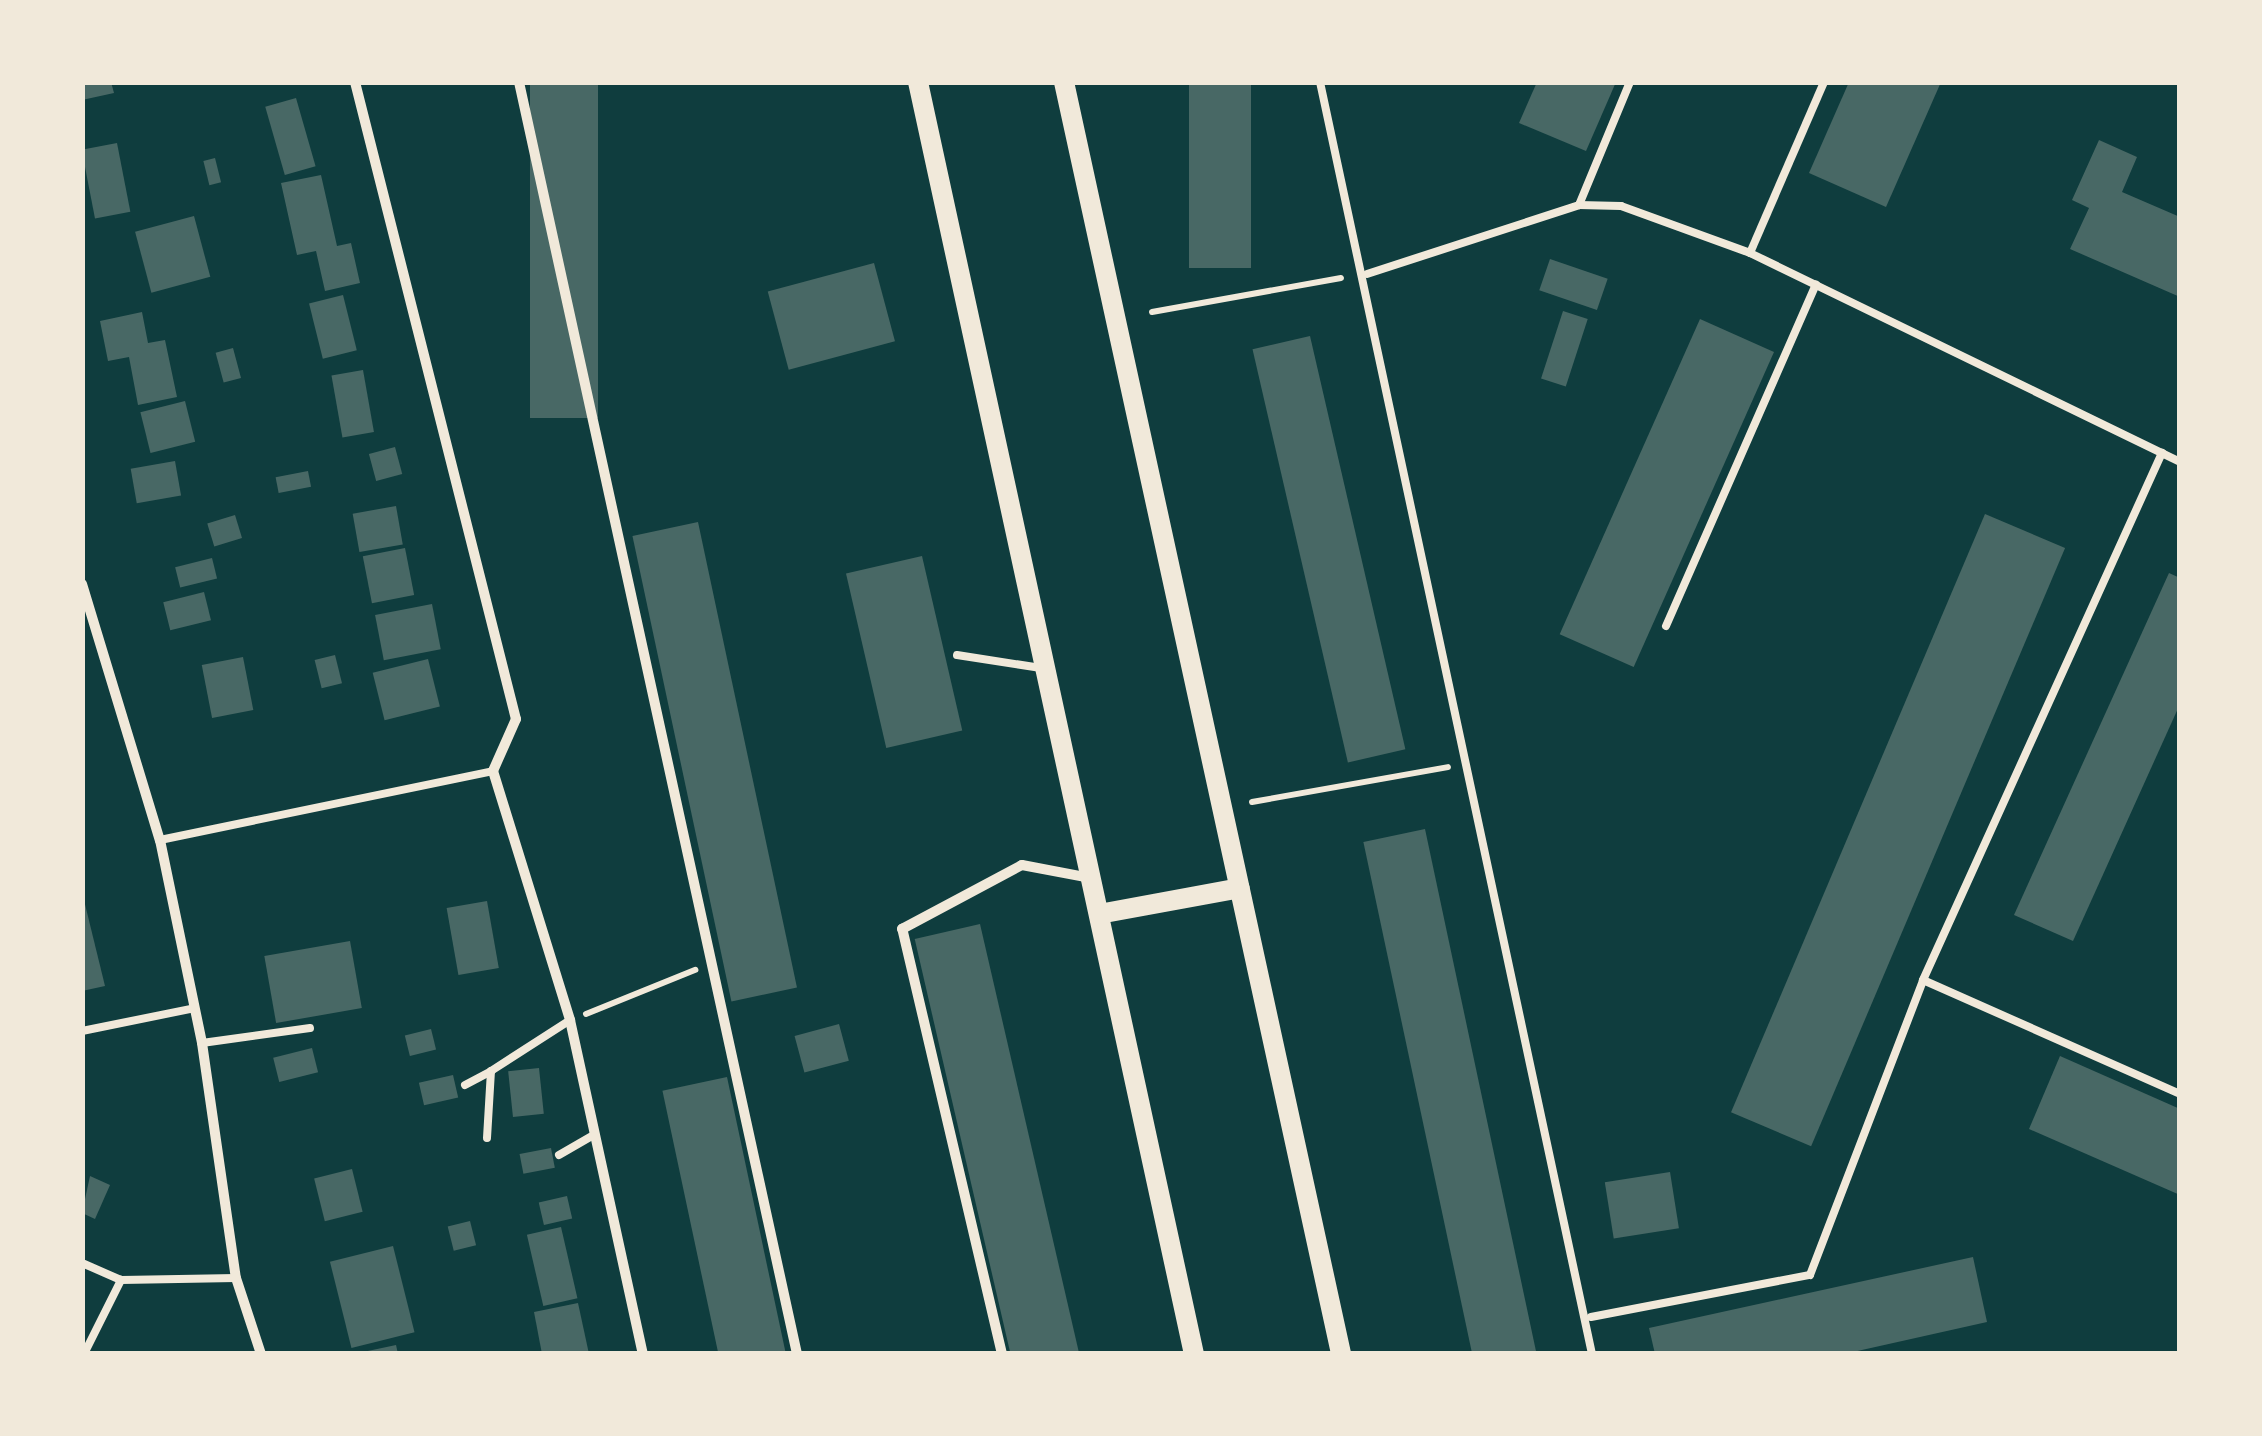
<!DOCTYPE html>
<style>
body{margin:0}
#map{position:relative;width:2262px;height:1436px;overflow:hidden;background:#0f3d3e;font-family:Literata,serif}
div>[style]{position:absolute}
.building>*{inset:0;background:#486865;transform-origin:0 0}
.path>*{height:6px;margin:-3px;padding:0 3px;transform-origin:3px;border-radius:3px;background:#f1e9da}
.service>*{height:8px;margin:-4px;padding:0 4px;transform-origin:4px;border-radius:4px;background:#f1e9da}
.minor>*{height:10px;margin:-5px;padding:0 5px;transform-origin:5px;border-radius:5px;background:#f1e9da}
.secondary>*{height:20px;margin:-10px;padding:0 10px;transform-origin:10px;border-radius:10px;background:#f1e9da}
span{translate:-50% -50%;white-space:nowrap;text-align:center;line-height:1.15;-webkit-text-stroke:10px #f1e9da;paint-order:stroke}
.frame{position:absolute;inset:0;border:85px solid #f1e9da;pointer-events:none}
</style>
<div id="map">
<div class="building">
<i style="clip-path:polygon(82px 82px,111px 82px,114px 93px,82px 100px)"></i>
<i style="left:530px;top:82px;width:68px;height:336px"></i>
<i style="left:1189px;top:82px;width:62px;height:186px"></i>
<i style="clip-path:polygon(1537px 82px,1616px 82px,1586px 151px,1519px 123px)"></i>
<i style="clip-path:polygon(1849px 82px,1941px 82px,1886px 207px,1809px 173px)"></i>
<i style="left:296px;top:98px;width:71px;height:32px;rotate:74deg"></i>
<i style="clip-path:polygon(2099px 140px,2137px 157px,2122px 192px,2180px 217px,2180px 297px,2070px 249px,2089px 208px,2072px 200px)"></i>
<i style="left:117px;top:143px;width:70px;height:36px;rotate:79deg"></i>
<i style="left:215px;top:158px;width:25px;height:12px;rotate:76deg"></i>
<i style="clip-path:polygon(321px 175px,337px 246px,351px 243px,360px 283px,325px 291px,316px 251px,297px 255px,281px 183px)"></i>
<i style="left:194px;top:216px;width:63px;height:61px;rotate:75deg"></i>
<i style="left:1550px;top:259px;width:61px;height:33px;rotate:19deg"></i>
<i style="left:874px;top:263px;width:81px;height:110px;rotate:75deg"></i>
<i style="left:343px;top:295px;width:57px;height:35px;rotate:76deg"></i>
<i style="left:1563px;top:311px;width:26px;height:71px;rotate:18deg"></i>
<i style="clip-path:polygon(142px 312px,148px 343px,165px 340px,177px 397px,138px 405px,129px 357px,108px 361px,100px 321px)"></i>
<i style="left:1700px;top:319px;width:81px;height:345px;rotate:24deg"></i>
<i style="left:1310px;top:336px;width:424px;height:59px;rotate:77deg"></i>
<i style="left:233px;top:348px;width:31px;height:18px;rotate:75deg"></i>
<i style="left:363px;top:370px;width:63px;height:32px;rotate:80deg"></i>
<i style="left:185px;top:401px;width:42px;height:46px;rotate:76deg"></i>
<i style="left:395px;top:447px;width:28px;height:27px;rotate:75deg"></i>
<i style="left:175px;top:461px;width:35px;height:45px;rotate:80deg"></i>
<i style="left:308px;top:471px;width:16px;height:33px;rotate:79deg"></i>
<i style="left:396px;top:506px;width:39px;height:44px;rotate:80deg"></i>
<i style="left:1985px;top:514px;width:87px;height:650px;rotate:23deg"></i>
<i style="left:235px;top:515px;width:24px;height:29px;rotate:73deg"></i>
<i style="left:698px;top:522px;width:476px;height:67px;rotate:78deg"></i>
<i style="left:405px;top:548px;width:48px;height:43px;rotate:79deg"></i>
<i style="left:922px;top:556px;width:179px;height:78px;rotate:77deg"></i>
<i style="left:212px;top:558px;width:21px;height:38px;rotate:76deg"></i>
<i style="clip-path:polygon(2169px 573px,2180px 578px,2180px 704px,2073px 941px,2014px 915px)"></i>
<i style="left:204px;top:592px;width:29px;height:42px;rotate:76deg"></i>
<i style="left:432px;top:604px;width:46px;height:58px;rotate:79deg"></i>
<i style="left:335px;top:655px;width:29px;height:21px;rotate:76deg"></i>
<i style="left:243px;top:657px;width:54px;height:42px;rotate:79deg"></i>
<i style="left:428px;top:659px;width:49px;height:57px;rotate:76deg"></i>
<i style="left:1425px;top:829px;width:537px;height:63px;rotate:78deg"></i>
<i style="clip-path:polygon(82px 892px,105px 986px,82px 991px)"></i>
<i style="left:487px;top:901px;width:68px;height:41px;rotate:80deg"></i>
<i style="left:980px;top:924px;width:442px;height:67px;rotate:77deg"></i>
<i style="left:350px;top:941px;width:68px;height:87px;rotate:80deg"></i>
<i style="left:839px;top:1024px;width:38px;height:46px;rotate:75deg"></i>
<i style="left:431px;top:1029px;width:21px;height:27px;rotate:76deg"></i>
<i style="left:312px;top:1048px;width:25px;height:40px;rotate:76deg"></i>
<i style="clip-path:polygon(2060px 1056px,2180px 1109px,2180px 1195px,2029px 1129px)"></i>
<i style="left:539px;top:1068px;width:46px;height:31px;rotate:84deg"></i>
<i style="left:453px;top:1075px;width:23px;height:35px;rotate:77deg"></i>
<i style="left:727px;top:1077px;width:284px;height:66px;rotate:78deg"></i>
<i style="left:551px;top:1148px;width:20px;height:32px;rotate:79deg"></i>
<i style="left:352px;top:1169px;width:44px;height:39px;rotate:76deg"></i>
<i style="left:1670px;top:1172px;width:57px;height:66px;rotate:81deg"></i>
<i style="clip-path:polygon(90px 1176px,110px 1185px,95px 1219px,82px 1213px)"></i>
<i style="left:567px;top:1196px;width:23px;height:29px;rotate:77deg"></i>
<i style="left:470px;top:1221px;width:25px;height:23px;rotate:76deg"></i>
<i style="left:561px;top:1227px;width:73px;height:35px;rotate:77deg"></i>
<i style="left:393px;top:1246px;width:89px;height:65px;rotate:76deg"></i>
<i style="clip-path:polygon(1973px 1257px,1987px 1322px,1844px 1354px,1655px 1354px,1649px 1328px)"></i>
<i style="clip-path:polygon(578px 1303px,589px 1354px,542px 1354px,534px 1312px)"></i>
<i style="clip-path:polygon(396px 1345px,398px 1354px,363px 1354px,363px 1352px)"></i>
</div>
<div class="path">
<i style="left:1152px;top:312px;width:192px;rotate:-10.2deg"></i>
<i style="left:1252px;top:802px;width:199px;rotate:-10.1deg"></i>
<i style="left:586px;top:1014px;width:118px;rotate:-22deg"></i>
</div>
<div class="service">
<i style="left:1320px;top:82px;width:1301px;rotate:77.93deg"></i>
<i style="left:1579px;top:205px;width:133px;rotate:-67.5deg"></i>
<i style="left:1750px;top:253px;width:186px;rotate:-66.6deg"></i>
<i style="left:1367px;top:274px;width:223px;rotate:-18deg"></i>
<i style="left:1579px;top:205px;width:42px;rotate:1.4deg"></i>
<i style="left:1621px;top:206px;width:137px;rotate:20deg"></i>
<i style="left:1750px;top:253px;width:478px;rotate:25.9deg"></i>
<i style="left:1666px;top:626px;width:373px;rotate:-66.3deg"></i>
<i style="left:957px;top:655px;width:85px;rotate:8.8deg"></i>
<i style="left:160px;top:840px;width:340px;rotate:-11.7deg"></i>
<i style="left:1923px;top:980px;width:281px;rotate:23.9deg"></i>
<i style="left:82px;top:1031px;width:115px;rotate:-11.5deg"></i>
<i style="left:202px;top:1043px;width:109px;rotate:-7.9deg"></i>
<i style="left:465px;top:1085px;width:30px;rotate:-28deg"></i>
<i style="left:487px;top:1138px;width:67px;rotate:-86.6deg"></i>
<i style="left:491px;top:1071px;width:94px;rotate:-32.8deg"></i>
<i style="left:559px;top:1155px;width:38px;rotate:-30deg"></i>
<i style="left:82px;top:1263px;width:43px;rotate:23.6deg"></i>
<i style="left:1591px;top:1317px;width:223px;rotate:-10.9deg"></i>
<i style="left:1810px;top:1275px;width:316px;rotate:-69deg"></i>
<i style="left:1923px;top:980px;width:579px;rotate:-65.61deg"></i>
<i style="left:84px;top:1354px;width:83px;rotate:-63.4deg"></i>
<i style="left:121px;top:1280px;width:115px;rotate:-1deg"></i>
</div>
<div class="minor">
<i style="left:355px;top:82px;width:657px;rotate:75.82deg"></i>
<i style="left:516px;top:719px;width:57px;rotate:113.9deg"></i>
<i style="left:493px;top:771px;width:261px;rotate:72.8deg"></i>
<i style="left:570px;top:1020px;width:342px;rotate:77.7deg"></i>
<i style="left:519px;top:82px;width:1302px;rotate:77.67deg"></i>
<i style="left:82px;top:584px;width:268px;rotate:73.1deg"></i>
<i style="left:160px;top:840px;width:207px;rotate:78.3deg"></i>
<i style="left:202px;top:1043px;width:237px;rotate:81.8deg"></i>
<i style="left:236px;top:1278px;width:80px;rotate:71.8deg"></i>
<i style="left:1002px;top:1354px;width:437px;rotate:-103.2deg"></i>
<i style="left:902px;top:929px;width:136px;rotate:-28.1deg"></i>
<i style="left:1022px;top:865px;width:69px;rotate:10.8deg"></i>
</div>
<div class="secondary">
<i style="left:918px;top:82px;width:1302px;rotate:77.76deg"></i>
<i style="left:1064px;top:82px;width:1302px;rotate:77.71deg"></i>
<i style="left:1099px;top:914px;width:143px;rotate:-10.4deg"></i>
</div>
<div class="frame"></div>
</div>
